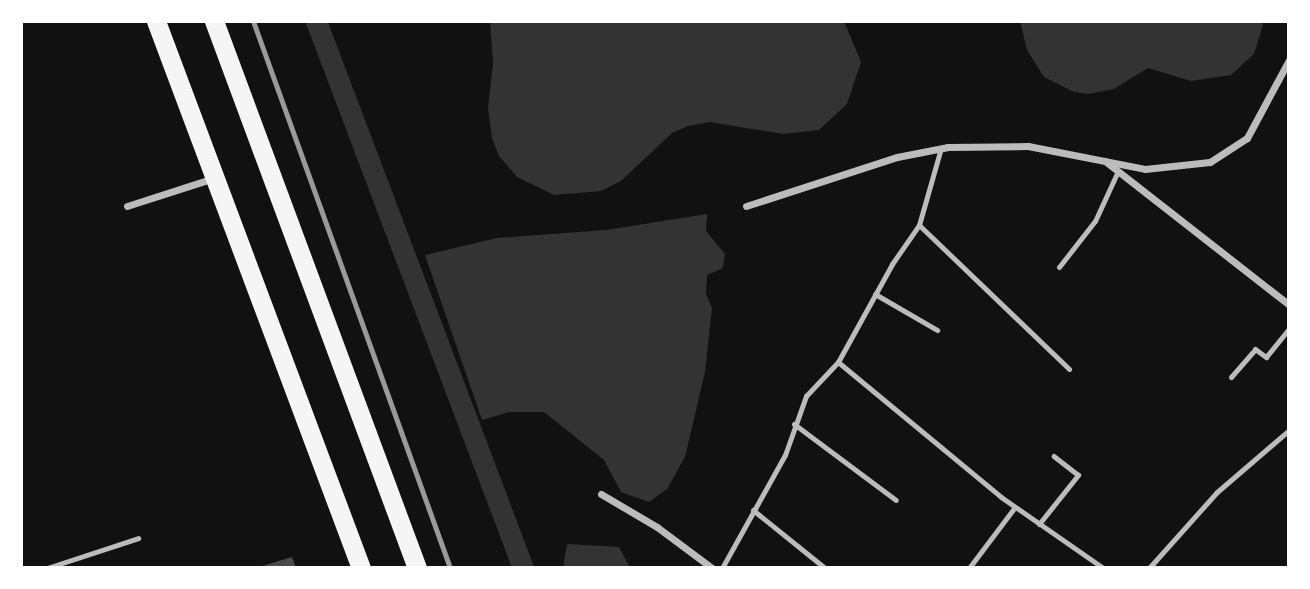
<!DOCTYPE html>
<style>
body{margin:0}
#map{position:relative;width:1310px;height:589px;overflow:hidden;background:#111;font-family:"Fira Sans Condensed",sans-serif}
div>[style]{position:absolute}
.water>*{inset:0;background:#333}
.canal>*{height:21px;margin:-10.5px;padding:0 10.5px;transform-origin:10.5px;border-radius:10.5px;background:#333}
.building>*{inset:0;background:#4a4a4a}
.service>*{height:5px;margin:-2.5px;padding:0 2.5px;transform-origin:2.5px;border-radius:2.5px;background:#bcbcbc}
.minor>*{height:7px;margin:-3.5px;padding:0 3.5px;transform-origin:3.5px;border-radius:3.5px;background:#bcbcbc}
.trunk>*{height:19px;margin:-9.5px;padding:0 9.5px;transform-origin:9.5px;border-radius:9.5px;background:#f5f5f5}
.rail>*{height:5px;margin:-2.5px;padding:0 2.5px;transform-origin:2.5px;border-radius:2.5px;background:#9a9a9a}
span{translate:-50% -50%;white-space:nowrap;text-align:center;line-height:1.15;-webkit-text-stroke:7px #fff;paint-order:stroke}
.frame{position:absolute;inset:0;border:23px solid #fff;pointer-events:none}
</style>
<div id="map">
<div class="water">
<i style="clip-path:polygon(490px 21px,844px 21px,861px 62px,847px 104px,819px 130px,783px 134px,710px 122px,688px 126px,672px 133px,621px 181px,601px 191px,554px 195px,517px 177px,499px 156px,492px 138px,488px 108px,493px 64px)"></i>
<i style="clip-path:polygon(1020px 21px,1262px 21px,1263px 25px,1254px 54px,1231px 75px,1191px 81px,1148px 68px,1114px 89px,1088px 94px,1074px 92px,1044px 77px,1027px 50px)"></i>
<i style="clip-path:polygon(707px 214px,706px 231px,725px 254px,723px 268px,707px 275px,706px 294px,712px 308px,705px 372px,685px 457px,667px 489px,649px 502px,621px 492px,604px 460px,544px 412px,509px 412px,482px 420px,425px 255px,497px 238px,606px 230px)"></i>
<i style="clip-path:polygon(567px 544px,619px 547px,630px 568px,563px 568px)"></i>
</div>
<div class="canal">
<i style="left:316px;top:21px;width:585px;rotate:69.27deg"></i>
</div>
<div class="building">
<i style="clip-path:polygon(292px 557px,296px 568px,259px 568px,259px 567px)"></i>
</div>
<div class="service">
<i style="left:919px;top:225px;width:208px;rotate:43.8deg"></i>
<i style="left:1059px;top:267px;width:58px;rotate:-52deg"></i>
<i style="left:1095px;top:221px;width:55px;rotate:-65.3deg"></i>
<i style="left:875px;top:294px;width:72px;rotate:30.1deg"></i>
<i style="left:838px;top:362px;width:212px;rotate:39.6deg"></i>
<i style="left:1001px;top:497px;width:124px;rotate:34.8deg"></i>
<i style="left:1231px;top:377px;width:37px;rotate:-49deg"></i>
<i style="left:1255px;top:349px;width:14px;rotate:36deg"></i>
<i style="left:1266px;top:357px;width:36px;rotate:-51deg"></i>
<i style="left:794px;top:424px;width:127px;rotate:36.7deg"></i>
<i style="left:753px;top:510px;width:92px;rotate:38.9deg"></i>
<i style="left:1039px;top:524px;width:63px;rotate:-51.5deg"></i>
<i style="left:1078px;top:475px;width:31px;rotate:-142deg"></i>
<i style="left:47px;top:568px;width:96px;rotate:-18.2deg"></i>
<i style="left:722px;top:568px;width:129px;rotate:-60.9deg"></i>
<i style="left:785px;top:455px;width:63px;rotate:-70.4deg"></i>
<i style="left:806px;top:396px;width:47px;rotate:-46.7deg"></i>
<i style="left:838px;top:362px;width:112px;rotate:-61.1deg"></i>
<i style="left:892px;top:264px;width:47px;rotate:-55.3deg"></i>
<i style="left:919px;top:225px;width:80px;rotate:-74.1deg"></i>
<i style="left:969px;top:568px;width:76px;rotate:-53deg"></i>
<i style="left:1149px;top:568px;width:102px;rotate:-48.2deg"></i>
<i style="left:1217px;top:492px;width:95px;rotate:-40.7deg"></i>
</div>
<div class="minor">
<i style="left:1105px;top:161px;width:234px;rotate:38deg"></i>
<i style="left:127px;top:206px;width:91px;rotate:-17.8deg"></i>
<i style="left:746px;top:206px;width:159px;rotate:-18deg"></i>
<i style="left:897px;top:157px;width:52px;rotate:-11.1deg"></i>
<i style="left:948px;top:147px;width:80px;rotate:-0.7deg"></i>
<i style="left:1028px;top:146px;width:119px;rotate:11.1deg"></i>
<i style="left:1145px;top:169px;width:65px;rotate:-6.1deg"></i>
<i style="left:1210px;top:162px;width:44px;rotate:-33deg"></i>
<i style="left:1247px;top:138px;width:89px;rotate:-61.7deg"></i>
<i style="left:601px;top:494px;width:65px;rotate:30.5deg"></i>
<i style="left:657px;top:527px;width:69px;rotate:36.7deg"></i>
</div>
<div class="trunk">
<i style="left:156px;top:21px;width:584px;rotate:69.46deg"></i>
<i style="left:214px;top:21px;width:583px;rotate:69.64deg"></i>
</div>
<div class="rail">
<i style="left:253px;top:21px;width:581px;rotate:70.19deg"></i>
</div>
<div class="frame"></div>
</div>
